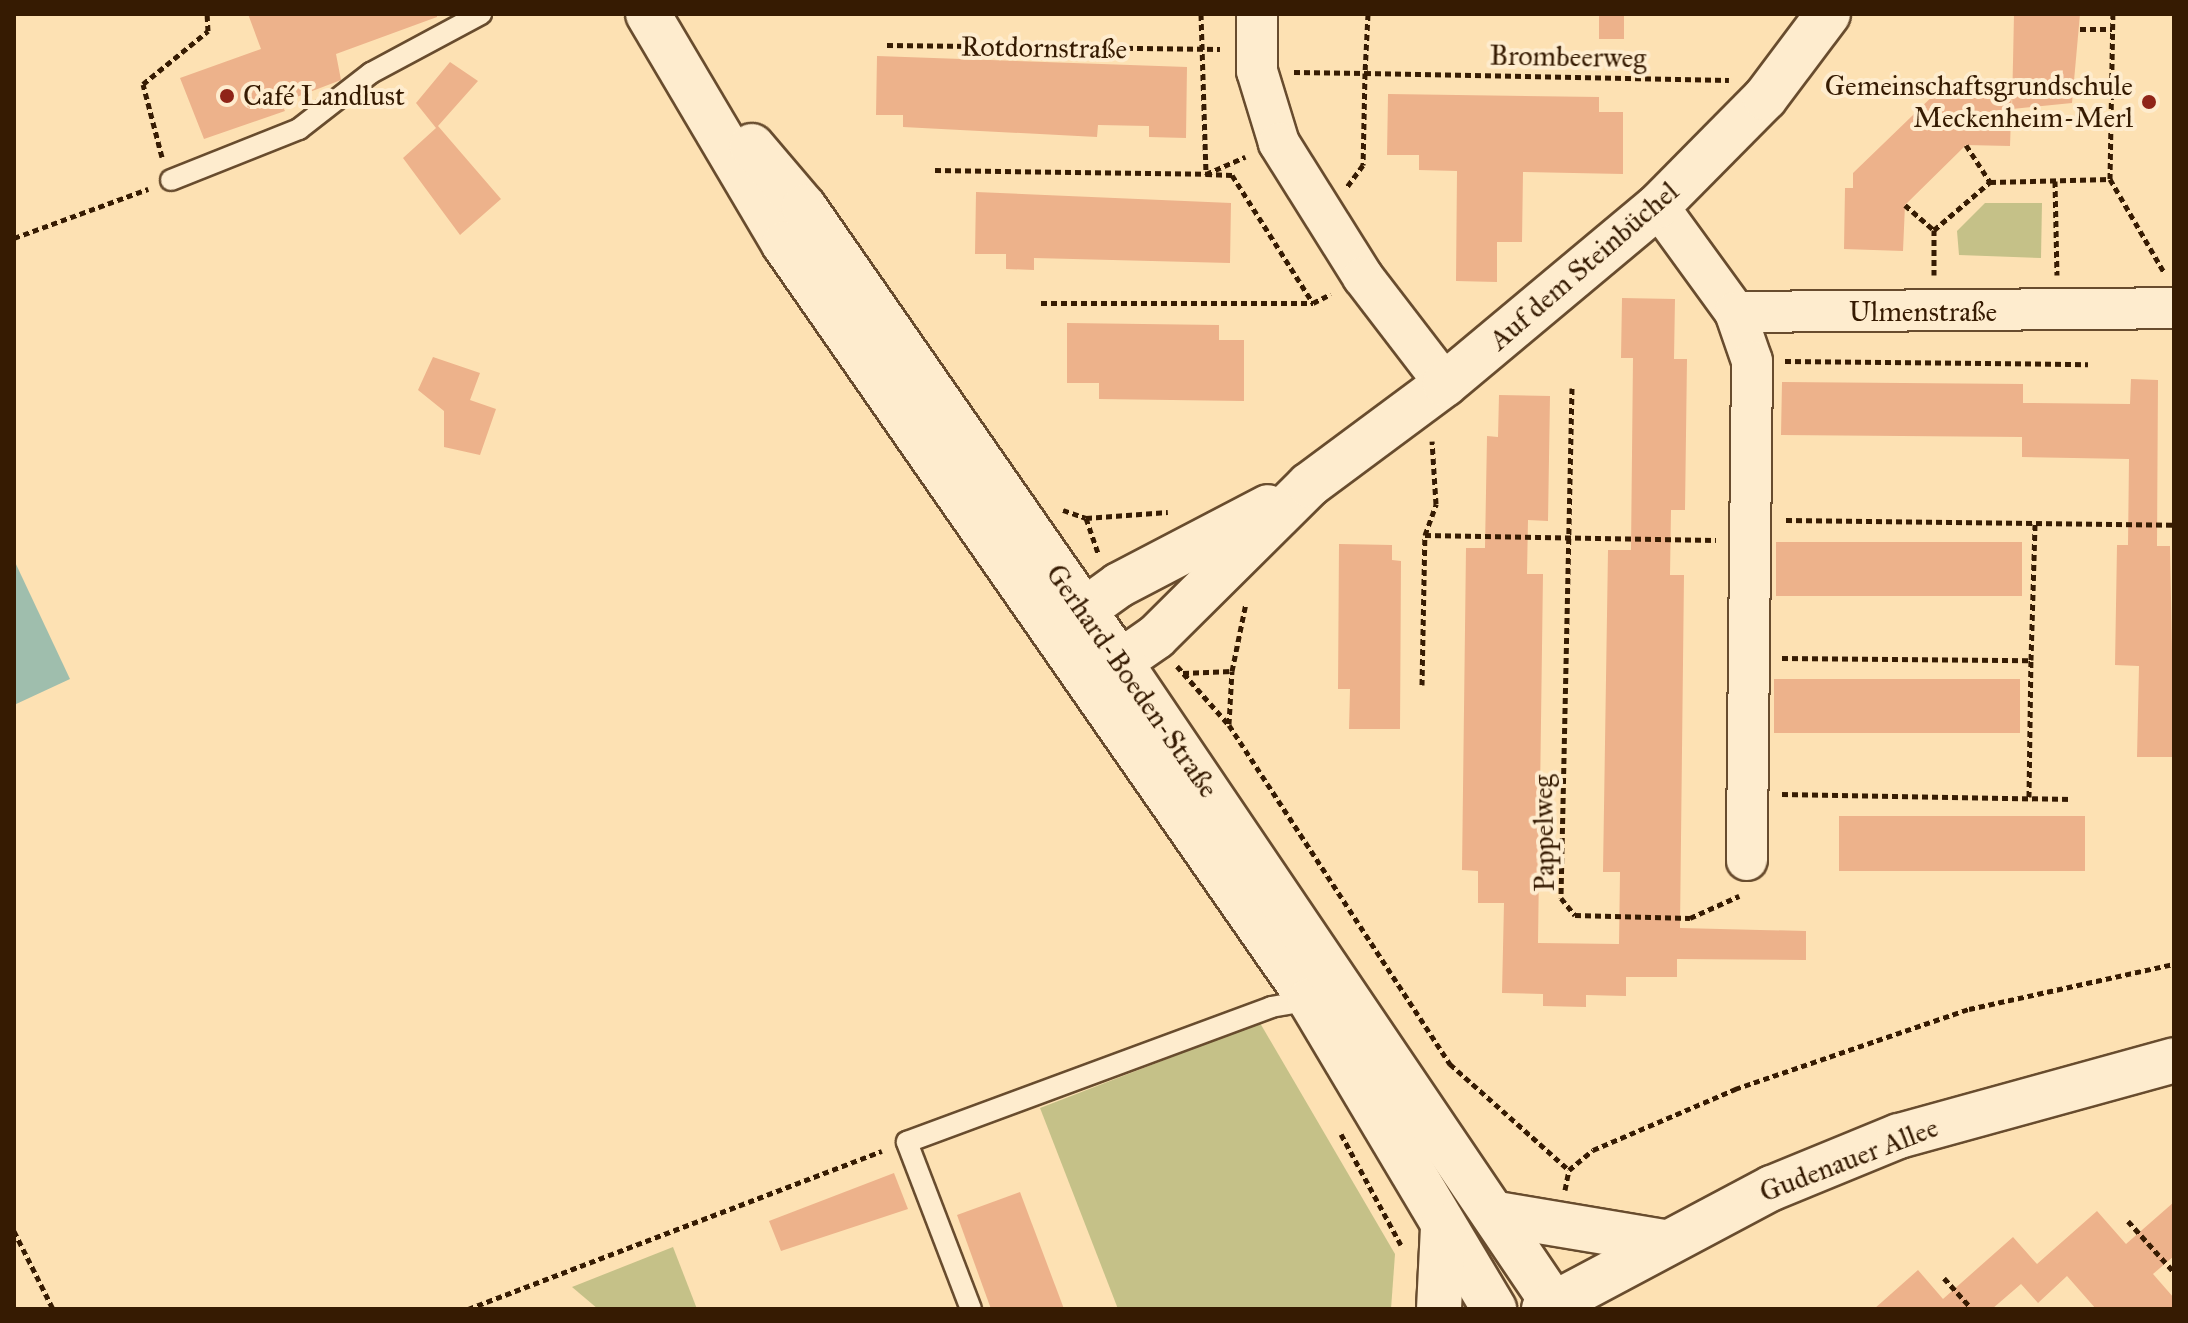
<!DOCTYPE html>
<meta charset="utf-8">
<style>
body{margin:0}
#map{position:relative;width:2188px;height:1323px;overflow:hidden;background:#fde1b3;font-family:"IM FELL Great Primer",serif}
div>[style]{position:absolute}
.green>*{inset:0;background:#c5c188}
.water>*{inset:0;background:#9fbead}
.building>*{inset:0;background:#edb28b;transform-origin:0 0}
.path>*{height:5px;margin-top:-2.5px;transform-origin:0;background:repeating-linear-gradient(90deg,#361b02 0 6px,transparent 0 10px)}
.roads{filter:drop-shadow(2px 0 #684c2e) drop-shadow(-2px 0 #684c2e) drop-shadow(0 2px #684c2e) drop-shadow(0 -2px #684c2e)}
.lane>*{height:20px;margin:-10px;padding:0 10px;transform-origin:10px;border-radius:10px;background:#feecce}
.street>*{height:40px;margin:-20px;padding:0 20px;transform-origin:20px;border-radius:20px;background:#feecce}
.secondary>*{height:44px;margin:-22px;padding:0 22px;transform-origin:22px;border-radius:22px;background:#feecce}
.dots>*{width:22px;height:22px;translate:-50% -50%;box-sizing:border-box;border:4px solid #feecce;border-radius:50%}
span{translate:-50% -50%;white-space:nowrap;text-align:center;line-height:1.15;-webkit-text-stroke:8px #feecce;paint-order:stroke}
.street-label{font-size:28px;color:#361b02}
.poi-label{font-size:28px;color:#361b02}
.right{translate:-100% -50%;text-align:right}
.left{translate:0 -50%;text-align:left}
.frame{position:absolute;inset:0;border:16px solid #361b02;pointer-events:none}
</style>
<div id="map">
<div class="green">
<i style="clip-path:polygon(1985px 203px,2042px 203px,2041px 258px,1959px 255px,1957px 231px)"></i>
<i style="clip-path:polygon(1260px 1023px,1395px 1254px,1391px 1309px,1118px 1309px,1040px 1108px)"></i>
<i style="clip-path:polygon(673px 1247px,697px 1309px,598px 1309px,572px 1287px)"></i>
</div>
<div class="water">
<i style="clip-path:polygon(14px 560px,70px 679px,14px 705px)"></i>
</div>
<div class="building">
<i style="clip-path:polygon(248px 14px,437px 14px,437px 17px,336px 54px,341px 80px,281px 103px,285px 111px,204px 139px,180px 78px,261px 49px)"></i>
<i style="left:1599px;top:14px;width:25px;height:25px"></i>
<i style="clip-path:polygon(2014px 14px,2080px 14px,2072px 103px,2012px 109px)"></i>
<i style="clip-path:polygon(877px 56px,1187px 67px,1186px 138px,1149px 137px,1149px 126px,1098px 125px,1097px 137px,903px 127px,903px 115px,876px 115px)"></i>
<i style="clip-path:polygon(450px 62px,478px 81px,438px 126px,501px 199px,460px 235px,403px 158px,436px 128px,416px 103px)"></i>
<i style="clip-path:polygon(2012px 87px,2010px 146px,1966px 145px,1905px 205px,1903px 251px,1844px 249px,1845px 188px,1853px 188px,1853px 173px,1941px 88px)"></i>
<i style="clip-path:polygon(1388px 94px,1599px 97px,1599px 112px,1623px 112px,1623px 174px,1523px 172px,1522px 242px,1497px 242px,1497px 282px,1456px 281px,1457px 171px,1419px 170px,1419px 155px,1387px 155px)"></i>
<i style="clip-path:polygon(976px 192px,1231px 203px,1230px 263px,1034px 258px,1034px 270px,1006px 269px,1006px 254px,975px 254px)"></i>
<i style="clip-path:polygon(1622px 298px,1675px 299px,1674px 359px,1687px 359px,1685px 510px,1671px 510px,1670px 575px,1684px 575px,1680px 928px,1806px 931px,1806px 960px,1677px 959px,1677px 977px,1626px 977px,1626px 996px,1586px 995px,1586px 1007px,1543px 1006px,1543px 994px,1502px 993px,1504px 903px,1478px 903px,1478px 871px,1462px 870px,1466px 548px,1485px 548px,1487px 436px,1498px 437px,1499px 395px,1550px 396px,1548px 521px,1528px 520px,1527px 574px,1543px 574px,1538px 943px,1619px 944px,1620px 872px,1603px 872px,1608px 550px,1631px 550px,1633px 358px,1621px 358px)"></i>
<i style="clip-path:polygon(1067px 323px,1219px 325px,1219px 340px,1244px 340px,1244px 401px,1099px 399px,1099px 383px,1067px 383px)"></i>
<i style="clip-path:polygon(433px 357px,480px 373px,470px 400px,496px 409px,480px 455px,444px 447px,444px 411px,418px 390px)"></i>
<i style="clip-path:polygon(2131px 379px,2158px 380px,2157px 546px,2170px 546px,2174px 757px,2137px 757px,2139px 666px,2115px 665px,2117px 545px,2128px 545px,2129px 459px,2022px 457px,2022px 437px,1781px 435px,1782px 382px,2023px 384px,2023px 403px,2130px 404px)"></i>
<i style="left:1776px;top:542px;width:246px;height:54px"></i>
<i style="clip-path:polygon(1339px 544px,1392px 545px,1392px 560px,1401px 561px,1400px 729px,1349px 729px,1350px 689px,1338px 689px)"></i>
<i style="left:1774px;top:679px;width:246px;height:54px"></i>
<i style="left:1839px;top:816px;width:246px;height:55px"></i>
<i style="clip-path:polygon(894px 1173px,908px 1209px,781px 1251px,769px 1221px)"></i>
<i style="clip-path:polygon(1020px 1192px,1064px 1309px,991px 1309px,983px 1287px,957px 1215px)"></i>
<i style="clip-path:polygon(2174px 1202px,2174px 1256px,2153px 1274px,2174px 1298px,2174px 1309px,2096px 1309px,2067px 1276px,2038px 1303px,2021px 1284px,1992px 1309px,1874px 1309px,1918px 1270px,1943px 1299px,2013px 1237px,2037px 1264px,2097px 1211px,2126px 1244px)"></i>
</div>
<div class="path">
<i style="left:1201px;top:14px;width:160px;rotate:88.2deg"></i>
<i style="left:1206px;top:174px;width:26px;rotate:2deg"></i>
<i style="left:1232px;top:175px;width:151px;rotate:57.7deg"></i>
<i style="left:1368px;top:14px;width:59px;rotate:92.9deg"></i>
<i style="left:1365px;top:73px;width:364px;rotate:1.1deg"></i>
<i style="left:2080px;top:29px;width:32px"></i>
<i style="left:887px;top:45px;width:333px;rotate:0.7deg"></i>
<i style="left:1294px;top:72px;width:71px;rotate:0.8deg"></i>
<i style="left:1365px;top:73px;width:92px;rotate:91.2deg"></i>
<i style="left:1363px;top:165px;width:27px;rotate:126deg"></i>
<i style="left:1966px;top:145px;width:44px;rotate:57deg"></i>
<i style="left:162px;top:157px;width:75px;rotate:-104.6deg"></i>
<i style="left:143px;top:84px;width:84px;rotate:-39.2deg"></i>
<i style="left:208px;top:31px;width:17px;rotate:-93deg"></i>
<i style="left:935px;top:170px;width:271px;rotate:0.8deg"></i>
<i style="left:1206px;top:174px;width:43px;rotate:-23.6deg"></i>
<i style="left:2110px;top:179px;width:165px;rotate:-89deg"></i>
<i style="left:2110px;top:179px;width:108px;rotate:59.9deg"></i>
<i style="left:2055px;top:181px;width:94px;rotate:88.8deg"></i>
<i style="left:1905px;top:205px;width:38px;rotate:41deg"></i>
<i style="left:14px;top:238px;width:143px;rotate:-20.1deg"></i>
<i style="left:1934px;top:275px;width:45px;rotate:-90deg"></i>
<i style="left:1934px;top:230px;width:74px;rotate:-40.6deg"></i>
<i style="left:1990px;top:182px;width:120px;rotate:-1.4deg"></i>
<i style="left:1041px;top:303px;width:272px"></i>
<i style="left:1313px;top:303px;width:20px;rotate:-27deg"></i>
<i style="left:1785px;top:361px;width:303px;rotate:0.6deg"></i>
<i style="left:1572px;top:388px;width:510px;rotate:91.24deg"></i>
<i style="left:1561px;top:898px;width:22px;rotate:51deg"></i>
<i style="left:1575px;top:915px;width:115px;rotate:1.5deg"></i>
<i style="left:1690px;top:918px;width:54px;rotate:-24.2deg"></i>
<i style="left:1063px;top:510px;width:24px;rotate:19deg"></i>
<i style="left:1086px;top:518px;width:37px;rotate:71deg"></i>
<i style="left:1086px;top:518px;width:82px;rotate:-4.2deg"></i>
<i style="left:1786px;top:520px;width:388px;rotate:0.7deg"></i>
<i style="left:1425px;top:535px;width:291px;rotate:1deg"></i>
<i style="left:1782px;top:658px;width:249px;rotate:0.5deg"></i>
<i style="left:2031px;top:660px;width:137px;rotate:-88.3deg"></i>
<i style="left:1177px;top:666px;width:79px;rotate:48.6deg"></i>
<i style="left:1229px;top:725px;width:405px;rotate:56.9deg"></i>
<i style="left:1450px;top:1064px;width:159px;rotate:41.7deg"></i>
<i style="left:1183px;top:673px;width:49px;rotate:-2.3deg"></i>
<i style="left:1232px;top:671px;width:69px;rotate:-78.4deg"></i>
<i style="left:1422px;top:685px;width:150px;rotate:-88.9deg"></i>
<i style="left:1425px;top:535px;width:33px;rotate:-70deg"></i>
<i style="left:1436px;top:504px;width:63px;rotate:-93.6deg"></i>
<i style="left:1229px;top:724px;width:53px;rotate:-86.8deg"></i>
<i style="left:1782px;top:794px;width:290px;rotate:1deg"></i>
<i style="left:2029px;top:797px;width:137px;rotate:-89.2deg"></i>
<i style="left:1341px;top:1134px;width:126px;rotate:61.6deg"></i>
<i style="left:1565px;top:1190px;width:20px;rotate:-79deg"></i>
<i style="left:1569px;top:1170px;width:31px;rotate:-40deg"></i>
<i style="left:1593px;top:1150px;width:155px;rotate:-23.2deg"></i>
<i style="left:1735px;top:1089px;width:247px;rotate:-18.9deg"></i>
<i style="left:1969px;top:1009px;width:210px;rotate:-12.4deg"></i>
<i style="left:2128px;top:1221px;width:69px;rotate:48deg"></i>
<i style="left:14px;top:1231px;width:87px;rotate:63.4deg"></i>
<i style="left:1944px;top:1278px;width:42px;rotate:47.9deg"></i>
<i style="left:468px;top:1309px;width:443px;rotate:-20.9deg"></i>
</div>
<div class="roads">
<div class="lane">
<i style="left:171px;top:180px;width:138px;rotate:-21.7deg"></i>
<i style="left:299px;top:129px;width:91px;rotate:-37.9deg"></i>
<i style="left:371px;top:73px;width:125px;rotate:-28.2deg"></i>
<i style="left:971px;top:1309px;width:179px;rotate:-111deg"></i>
<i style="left:907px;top:1142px;width:388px;rotate:-20.3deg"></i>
<i style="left:1271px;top:1007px;width:40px;rotate:-10deg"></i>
</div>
<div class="street">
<i style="left:1257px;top:14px;width:57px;rotate:90deg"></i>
<i style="left:1257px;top:71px;width:75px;rotate:73deg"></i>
<i style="left:1279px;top:143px;width:158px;rotate:57.9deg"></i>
<i style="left:1363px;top:277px;width:135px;rotate:52.5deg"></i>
<i style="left:1658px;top:206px;width:131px;rotate:54deg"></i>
<i style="left:1735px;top:312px;width:52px;rotate:70.9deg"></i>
<i style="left:1752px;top:361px;width:499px;rotate:90.6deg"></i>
<i style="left:1735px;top:312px;width:439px;rotate:-0.5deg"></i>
</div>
<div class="secondary">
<i style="left:648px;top:14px;width:267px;rotate:59.4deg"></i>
<i style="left:784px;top:244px;width:921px;rotate:55.17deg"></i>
<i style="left:1310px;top:1000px;width:360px;rotate:59.2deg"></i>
<i style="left:752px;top:146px;width:80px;rotate:49.6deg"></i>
<i style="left:804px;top:207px;width:554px;rotate:55.22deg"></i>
<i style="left:1120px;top:662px;width:781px;rotate:55.96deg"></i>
<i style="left:1072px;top:639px;width:30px;rotate:-69deg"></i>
<i style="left:1083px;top:611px;width:44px;rotate:-35.8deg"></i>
<i style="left:1119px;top:585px;width:168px;rotate:-27.6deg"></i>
<i style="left:1091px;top:665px;width:29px;rotate:-6deg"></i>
<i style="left:1120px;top:662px;width:44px;rotate:-34.8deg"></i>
<i style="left:1156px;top:637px;width:216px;rotate:-44.8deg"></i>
<i style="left:1309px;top:485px;width:169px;rotate:-36.6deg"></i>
<i style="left:1445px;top:384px;width:278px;rotate:-39.9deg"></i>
<i style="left:1658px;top:206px;width:152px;rotate:-45.3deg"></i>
<i style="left:1765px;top:98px;width:105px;rotate:-53.1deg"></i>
<i style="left:1497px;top:1214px;width:169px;rotate:9.5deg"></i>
<i style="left:1439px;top:1309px;width:83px;rotate:-87.2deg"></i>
<i style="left:1544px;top:1309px;width:258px;rotate:-28deg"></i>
<i style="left:1772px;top:1188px;width:137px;rotate:-22.3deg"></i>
<i style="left:1899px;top:1136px;width:285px;rotate:-15.4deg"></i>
</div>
</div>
<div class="dots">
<i style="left:227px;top:96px;background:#8f2418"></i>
<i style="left:2149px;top:102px;background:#8f2418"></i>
</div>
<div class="street-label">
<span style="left:1044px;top:48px;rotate:1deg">Rotdornstraße</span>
<span style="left:1568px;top:57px;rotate:1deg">Brombeerweg</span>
<span style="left:1584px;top:266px;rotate:-41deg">Auf dem Steinbüchel</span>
<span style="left:1923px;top:312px">Ulmenstraße</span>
<span style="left:1132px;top:681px;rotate:55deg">Gerhard-Boeden-Straße</span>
<span style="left:1544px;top:833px;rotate:-91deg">Pappelweg</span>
<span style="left:1849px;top:1160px;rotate:-21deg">Gudenauer Allee</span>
</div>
<div class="poi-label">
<span class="right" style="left:2133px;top:102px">Gemeinschaftsgrundschule<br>Meckenheim-Merl</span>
<span class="left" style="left:243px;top:96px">Café Landlust</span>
</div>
<div class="frame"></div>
</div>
